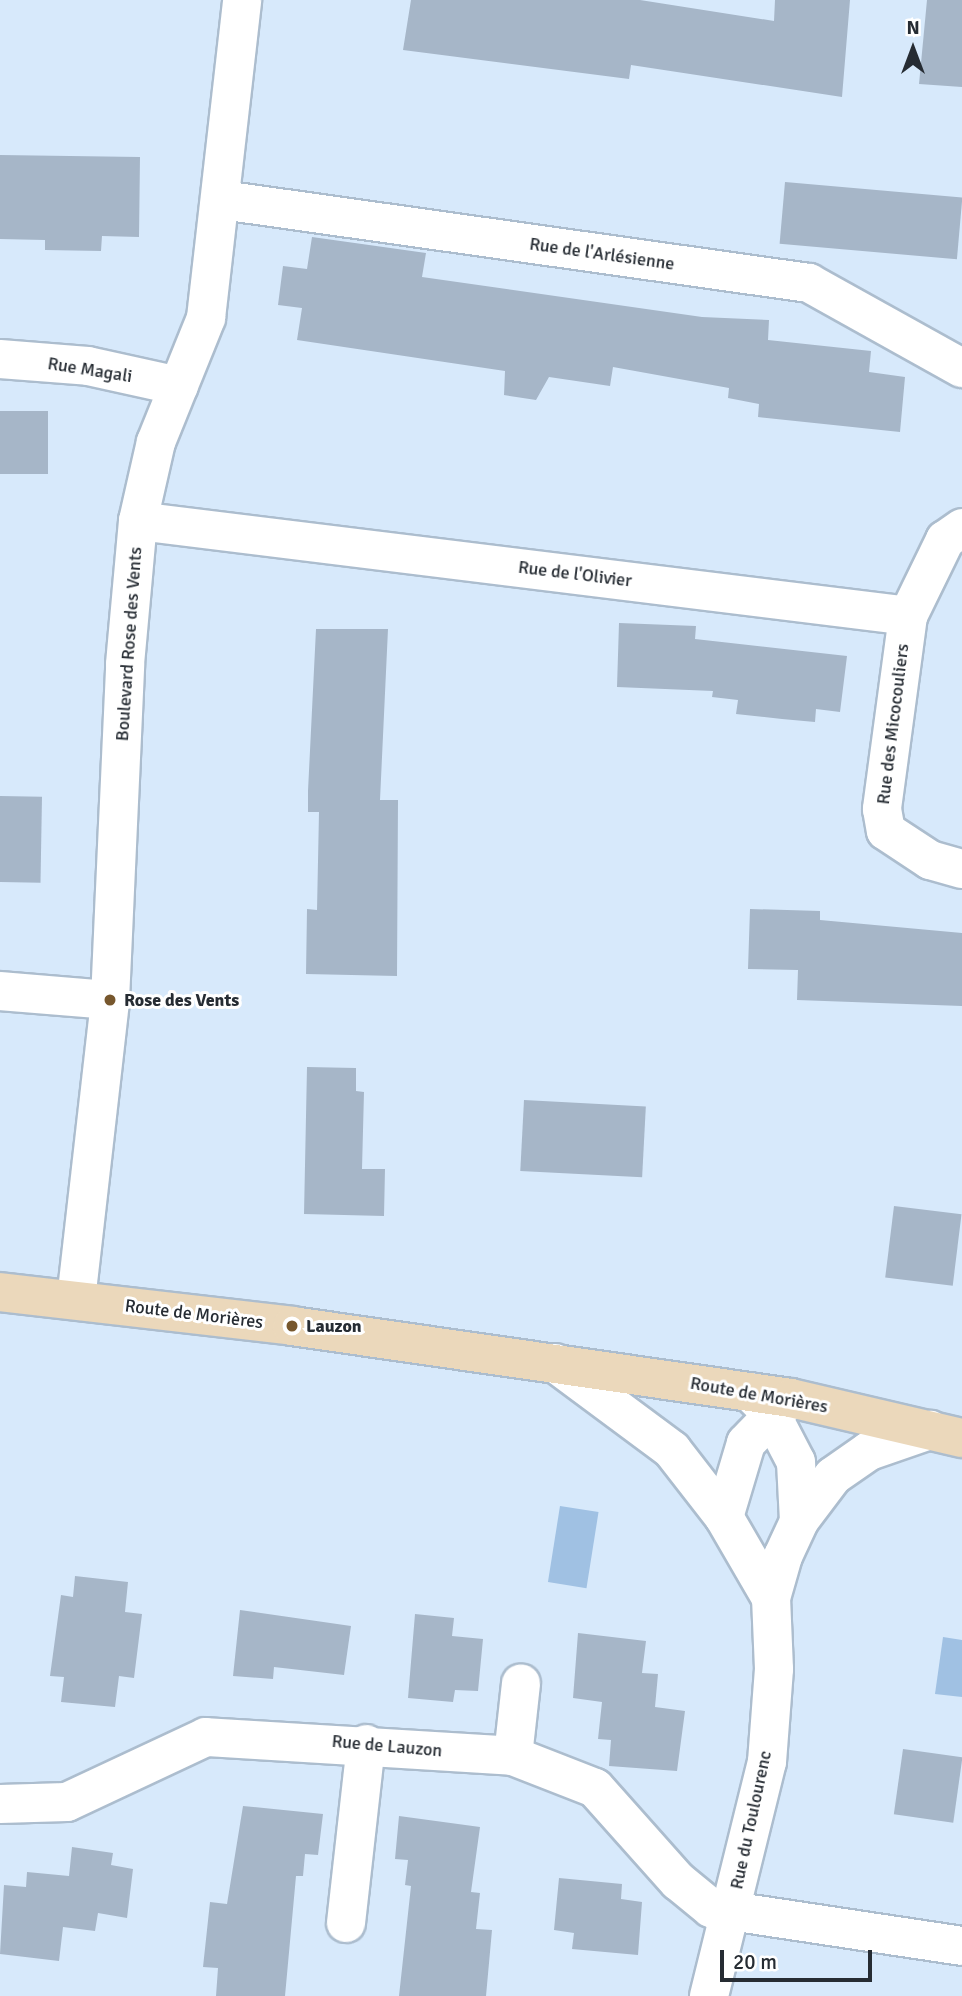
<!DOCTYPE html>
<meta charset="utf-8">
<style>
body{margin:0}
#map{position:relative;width:962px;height:1996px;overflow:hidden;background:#d7e9fb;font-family:Signika,sans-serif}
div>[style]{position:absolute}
.water>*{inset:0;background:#a0c1e3;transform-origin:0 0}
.building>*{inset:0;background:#a6b6c8;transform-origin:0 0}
.roads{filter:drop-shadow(2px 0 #acbdce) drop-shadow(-2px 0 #acbdce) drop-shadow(0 2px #acbdce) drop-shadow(0 -2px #acbdce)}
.street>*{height:38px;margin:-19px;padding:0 19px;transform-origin:19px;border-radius:19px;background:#fff}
.secondary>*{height:38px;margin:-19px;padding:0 19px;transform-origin:19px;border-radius:19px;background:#ebd8bb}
.dots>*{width:19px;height:19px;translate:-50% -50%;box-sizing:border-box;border:4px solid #fff;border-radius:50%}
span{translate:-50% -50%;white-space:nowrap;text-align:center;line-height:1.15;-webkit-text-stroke:6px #fff;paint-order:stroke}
.street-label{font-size:18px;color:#262c33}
.poi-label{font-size:18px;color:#262c33;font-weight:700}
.left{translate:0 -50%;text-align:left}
.north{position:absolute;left:878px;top:14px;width:70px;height:70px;-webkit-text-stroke:5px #fff;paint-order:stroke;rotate:0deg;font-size:19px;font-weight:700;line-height:28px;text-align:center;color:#262c33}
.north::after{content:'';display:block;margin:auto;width:24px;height:32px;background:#262c33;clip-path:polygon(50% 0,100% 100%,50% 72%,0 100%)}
.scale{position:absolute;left:720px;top:1950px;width:152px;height:32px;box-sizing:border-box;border:4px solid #262c33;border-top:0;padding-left:9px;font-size:21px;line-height:24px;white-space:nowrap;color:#262c33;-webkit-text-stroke:5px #fff;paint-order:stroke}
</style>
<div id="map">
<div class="water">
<i style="left:560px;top:1506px;width:39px;height:77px;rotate:9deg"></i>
<i style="clip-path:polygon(943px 1637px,962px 1640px,962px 1697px,935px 1694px)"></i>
</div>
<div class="building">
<i style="clip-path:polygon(411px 0,640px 0,774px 21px,775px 0,850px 0,842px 97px,631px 65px,629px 79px,403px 50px)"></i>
<i style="clip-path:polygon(927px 0,962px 0,962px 87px,919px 84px)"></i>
<i style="clip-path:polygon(0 155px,140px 157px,139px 237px,102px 236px,101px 251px,45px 250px,45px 240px,0 239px)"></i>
<i style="left:785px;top:182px;width:178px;height:62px;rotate:5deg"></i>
<i style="clip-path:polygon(312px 237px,426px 253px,422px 277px,702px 317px,769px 320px,768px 340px,871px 351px,869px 372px,905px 377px,900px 432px,758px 417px,759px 404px,728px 398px,729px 388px,613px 367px,610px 386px,549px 377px,536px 400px,504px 395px,505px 371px,297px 340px,302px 308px,278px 305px,283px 266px,307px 269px)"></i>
<i style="left:0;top:411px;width:48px;height:63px"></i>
<i style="clip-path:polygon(619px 623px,696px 626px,695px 639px,847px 656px,840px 712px,816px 709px,815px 722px,782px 719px,736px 714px,738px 700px,712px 697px,713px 691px,617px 687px)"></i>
<i style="clip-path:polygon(316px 629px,388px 629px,380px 800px,398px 800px,397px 976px,306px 974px,307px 909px,317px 910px,319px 812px,308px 812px,308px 791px)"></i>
<i style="left:0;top:796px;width:42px;height:86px;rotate:1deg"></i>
<i style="clip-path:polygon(750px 909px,820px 911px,820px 920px,962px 933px,962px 1006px,797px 1000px,798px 970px,748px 969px)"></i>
<i style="clip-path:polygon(307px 1067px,356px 1068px,356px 1091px,364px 1092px,362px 1169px,385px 1169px,384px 1216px,304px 1214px)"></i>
<i style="left:524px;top:1100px;width:122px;height:71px;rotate:3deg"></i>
<i style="left:894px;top:1206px;width:68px;height:72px;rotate:7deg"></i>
<i style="clip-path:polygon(75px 1576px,128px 1582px,125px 1612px,142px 1614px,134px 1678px,119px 1676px,115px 1707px,61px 1702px,64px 1677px,50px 1676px,61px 1595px,73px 1597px)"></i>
<i style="clip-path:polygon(240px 1610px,351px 1626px,344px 1675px,274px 1667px,273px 1679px,233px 1676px)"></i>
<i style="clip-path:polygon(415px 1614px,454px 1618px,452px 1636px,483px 1639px,478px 1691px,455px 1690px,453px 1702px,408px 1698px)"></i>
<i style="clip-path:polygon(578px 1633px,646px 1641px,642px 1673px,658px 1674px,655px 1707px,685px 1711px,677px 1771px,609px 1766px,611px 1740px,598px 1739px,602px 1702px,573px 1698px)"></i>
<i style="left:903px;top:1749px;width:60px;height:66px;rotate:8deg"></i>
<i style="clip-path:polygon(243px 1806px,323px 1814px,318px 1855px,305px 1854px,303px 1876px,296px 1876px,285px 1996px,216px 1996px,218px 1968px,203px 1967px,210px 1902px,227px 1904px)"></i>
<i style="clip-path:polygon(399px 1816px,480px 1827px,471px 1892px,480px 1893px,476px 1929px,492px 1930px,486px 1996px,399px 1996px,411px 1886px,405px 1885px,408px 1860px,395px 1859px)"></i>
<i style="clip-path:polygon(72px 1847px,113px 1853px,111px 1865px,133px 1869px,127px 1918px,98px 1913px,95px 1931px,63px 1927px,59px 1961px,0 1954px,4px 1885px,26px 1887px,27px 1872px,69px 1876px)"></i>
<i style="clip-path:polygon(559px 1878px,622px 1884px,621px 1899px,642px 1902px,638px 1955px,572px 1949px,574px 1933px,554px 1930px)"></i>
</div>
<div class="roads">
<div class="street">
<i style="left:222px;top:200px;width:593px;rotate:8.05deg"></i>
<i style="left:809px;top:283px;width:175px;rotate:29.1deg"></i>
<i style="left:0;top:359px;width:88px;rotate:4.5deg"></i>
<i style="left:88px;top:366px;width:93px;rotate:12.4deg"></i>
<i style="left:138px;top:521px;width:776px;rotate:7.03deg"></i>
<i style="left:908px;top:616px;width:85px;rotate:-64deg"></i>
<i style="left:945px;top:540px;width:21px;rotate:-35deg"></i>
<i style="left:908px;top:616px;width:195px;rotate:97.7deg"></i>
<i style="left:882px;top:809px;width:22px;rotate:80deg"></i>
<i style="left:886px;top:831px;width:53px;rotate:33.4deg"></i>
<i style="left:930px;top:860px;width:33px;rotate:16deg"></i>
<i style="left:0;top:991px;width:110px;rotate:4.7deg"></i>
<i style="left:76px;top:1300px;width:302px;rotate:-83.5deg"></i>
<i style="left:110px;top:1000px;width:336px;rotate:-87.4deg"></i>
<i style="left:125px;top:664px;width:144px;rotate:-84.8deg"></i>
<i style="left:138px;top:521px;width:81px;rotate:-77.2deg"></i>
<i style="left:156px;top:442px;width:134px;rotate:-68deg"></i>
<i style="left:206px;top:318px;width:320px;rotate:-83.5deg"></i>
<i style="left:555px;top:1363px;width:146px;rotate:36.6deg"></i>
<i style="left:672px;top:1450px;width:85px;rotate:52.2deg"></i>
<i style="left:724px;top:1517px;width:94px;rotate:59.9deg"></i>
<i style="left:750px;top:1392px;width:28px;rotate:45deg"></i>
<i style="left:770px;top:1412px;width:56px;rotate:62.5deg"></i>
<i style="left:796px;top:1462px;width:59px;rotate:87.1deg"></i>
<i style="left:724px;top:1517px;width:77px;rotate:-73.4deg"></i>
<i style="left:746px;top:1443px;width:62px;rotate:-45.7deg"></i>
<i style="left:513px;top:1756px;width:73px;rotate:-83.7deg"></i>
<i style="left:0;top:1804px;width:67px;rotate:-1.7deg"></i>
<i style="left:67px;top:1802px;width:153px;rotate:-25.1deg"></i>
<i style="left:206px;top:1737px;width:308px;rotate:3.5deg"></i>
<i style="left:513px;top:1756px;width:88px;rotate:21.3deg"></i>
<i style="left:595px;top:1788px;width:125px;rotate:48.3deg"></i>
<i style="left:678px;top:1881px;width:43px;rotate:39.3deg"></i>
<i style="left:711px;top:1908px;width:254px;rotate:8.6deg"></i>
<i style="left:346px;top:1923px;width:180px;rotate:-83.6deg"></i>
<i style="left:709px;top:1996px;width:241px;rotate:-76.1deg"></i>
<i style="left:767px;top:1762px;width:93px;rotate:-85.7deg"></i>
<i style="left:774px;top:1669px;width:71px;rotate:-92.4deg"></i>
<i style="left:771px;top:1598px;width:44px;rotate:-74.1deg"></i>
<i style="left:783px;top:1556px;width:38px;rotate:-65deg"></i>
<i style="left:799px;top:1521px;width:56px;rotate:-52.9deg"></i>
<i style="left:833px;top:1476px;width:44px;rotate:-34.8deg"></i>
<i style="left:869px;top:1451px;width:65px;rotate:-19deg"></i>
</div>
<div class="secondary">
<i style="left:0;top:1292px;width:294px;rotate:6.6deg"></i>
<i style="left:292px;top:1326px;width:504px;rotate:8.21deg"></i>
<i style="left:791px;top:1398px;width:176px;rotate:13.2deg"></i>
</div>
</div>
<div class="dots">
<i style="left:110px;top:1000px;background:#77572d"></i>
<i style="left:292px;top:1326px;background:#77572d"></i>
</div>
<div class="street-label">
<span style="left:602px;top:254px;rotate:8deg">Rue de l'Arlésienne</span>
<span style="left:90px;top:370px;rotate:9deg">Rue Magali</span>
<span style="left:575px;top:574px;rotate:7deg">Rue de l'Olivier</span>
<span style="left:129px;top:644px;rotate:-86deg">Boulevard Rose des Vents</span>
<span style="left:893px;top:724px;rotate:-83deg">Rue des Micocouliers</span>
<span style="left:194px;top:1314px;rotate:7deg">Route de Morières</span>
<span style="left:759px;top:1395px;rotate:10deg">Route de Morières</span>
<span style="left:387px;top:1746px;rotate:5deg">Rue de Lauzon</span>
<span style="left:751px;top:1820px;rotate:-78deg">Rue du Toulourenc</span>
</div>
<div class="poi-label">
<span class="left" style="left:124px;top:1000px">Rose des Vents</span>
<span class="left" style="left:306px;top:1326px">Lauzon</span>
</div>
<div class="north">N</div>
<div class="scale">20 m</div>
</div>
